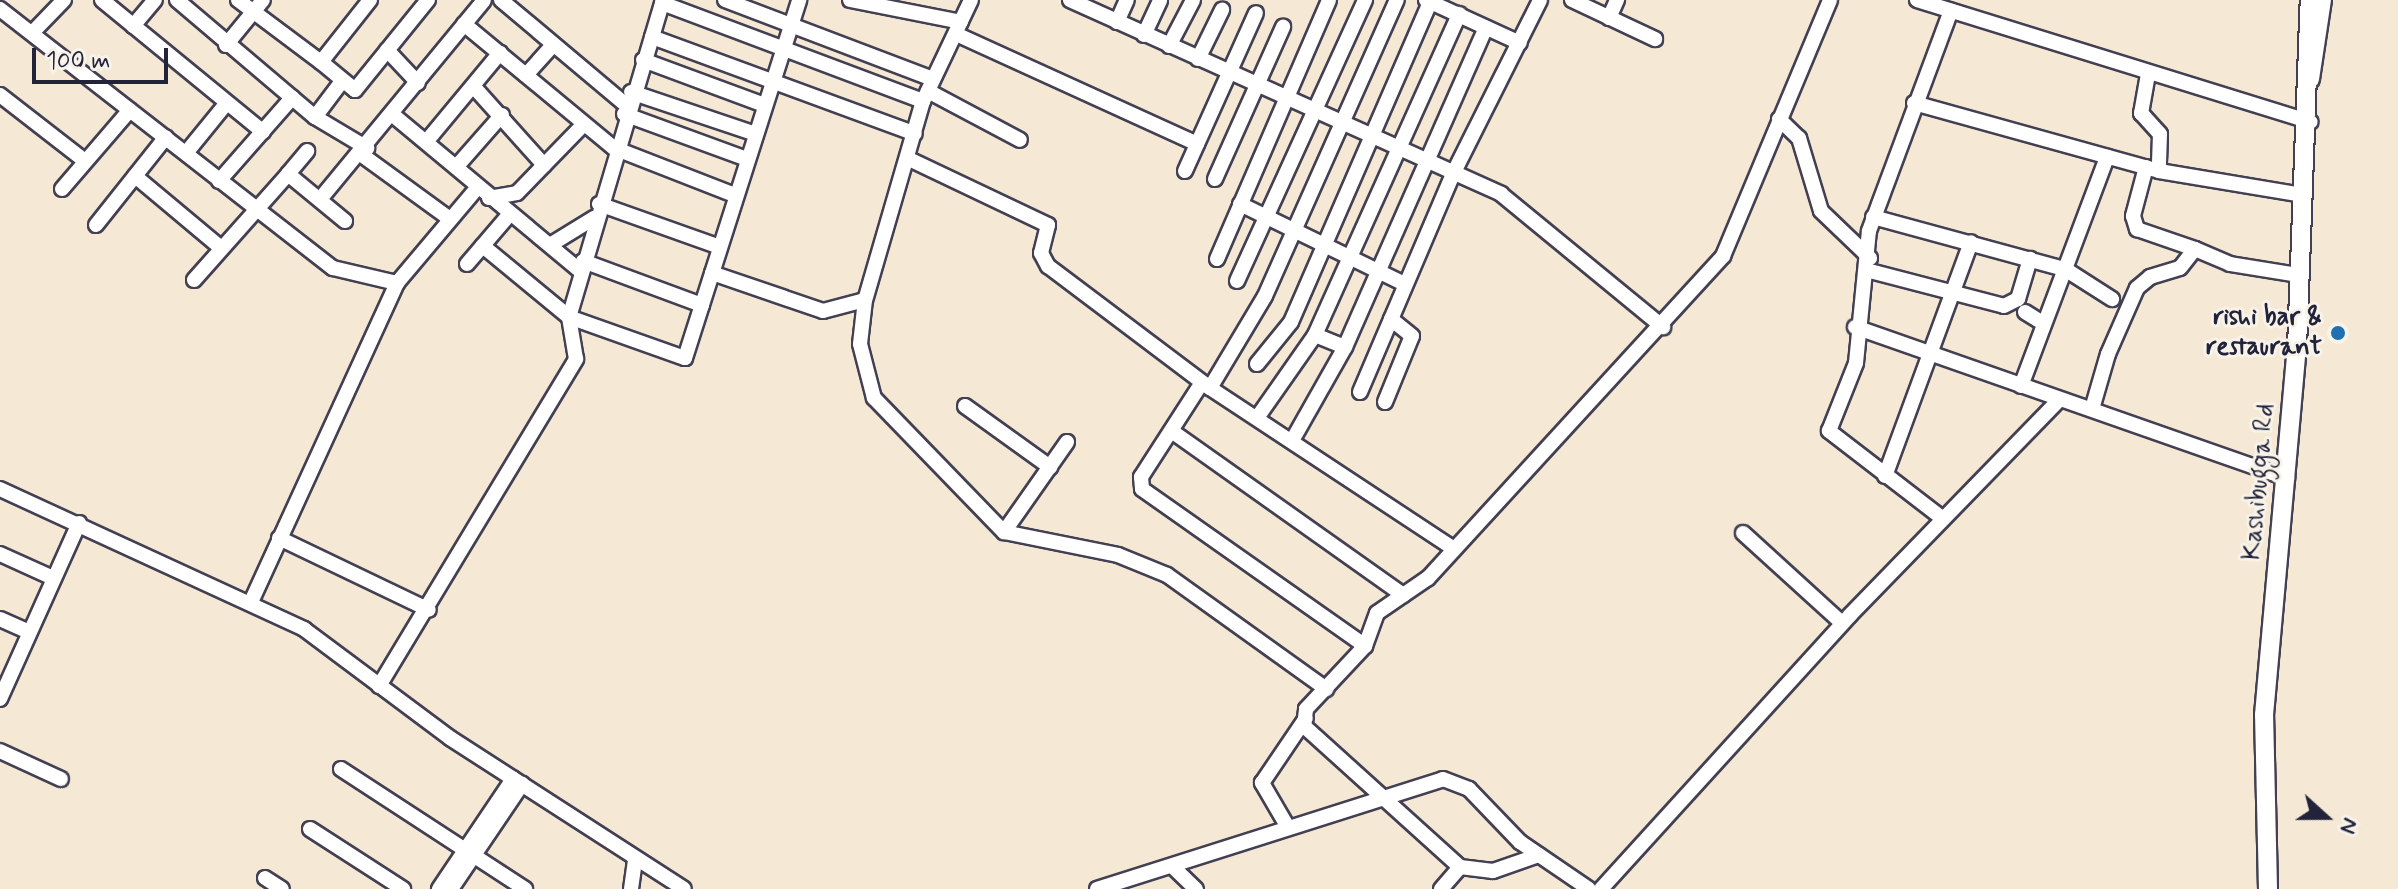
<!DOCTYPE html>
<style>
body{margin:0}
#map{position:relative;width:2398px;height:889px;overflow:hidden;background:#f5e8d4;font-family:Mynerve,sans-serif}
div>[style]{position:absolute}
.roads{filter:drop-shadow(2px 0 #424052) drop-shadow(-2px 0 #424052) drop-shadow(0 2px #424052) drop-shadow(0 -2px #424052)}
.minor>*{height:14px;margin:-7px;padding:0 7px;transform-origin:7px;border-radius:7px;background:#fff}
.major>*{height:18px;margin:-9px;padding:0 9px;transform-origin:9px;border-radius:9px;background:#fff}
.dots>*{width:22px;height:22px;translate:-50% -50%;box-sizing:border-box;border:4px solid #f7f3e8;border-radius:50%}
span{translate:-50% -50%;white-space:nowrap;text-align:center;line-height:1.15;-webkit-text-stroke:6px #f7f3e8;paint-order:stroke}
.poi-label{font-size:26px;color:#22223b;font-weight:700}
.right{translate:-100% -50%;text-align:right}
.street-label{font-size:26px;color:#22223b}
.north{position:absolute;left:2286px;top:777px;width:80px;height:80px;-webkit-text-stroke:6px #f7f3e8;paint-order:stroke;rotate:111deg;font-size:22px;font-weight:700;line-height:32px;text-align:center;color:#22223b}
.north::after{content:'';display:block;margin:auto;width:28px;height:36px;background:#22223b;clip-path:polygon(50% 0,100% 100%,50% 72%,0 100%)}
.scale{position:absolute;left:32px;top:48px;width:136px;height:36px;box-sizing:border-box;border:4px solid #22223b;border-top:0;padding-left:10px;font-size:24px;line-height:28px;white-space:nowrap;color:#22223b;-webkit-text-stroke:6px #f7f3e8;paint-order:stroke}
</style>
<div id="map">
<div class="roads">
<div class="minor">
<i style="left:102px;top:0;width:208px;rotate:39.3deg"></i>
<i style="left:177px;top:0;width:181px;rotate:40.3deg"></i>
<i style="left:315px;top:117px;width:46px;rotate:-52.9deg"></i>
<i style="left:238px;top:0;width:104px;rotate:36.8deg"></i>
<i style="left:370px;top:0;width:79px;rotate:128.3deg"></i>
<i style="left:321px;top:62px;width:44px;rotate:39.5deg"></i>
<i style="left:355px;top:90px;width:116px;rotate:-51deg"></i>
<i style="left:501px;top:0;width:163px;rotate:40deg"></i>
<i style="left:663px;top:0;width:331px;rotate:106.5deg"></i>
<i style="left:569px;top:317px;width:123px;rotate:19.5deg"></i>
<i style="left:685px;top:358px;width:376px;rotate:-72.3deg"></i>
<i style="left:725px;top:0;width:222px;rotate:20.8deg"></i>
<i style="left:850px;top:0;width:113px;rotate:11.2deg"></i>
<i style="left:971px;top:0;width:112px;rotate:115.4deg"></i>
<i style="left:923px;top:101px;width:207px;rotate:106.2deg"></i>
<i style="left:865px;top:300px;width:44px;rotate:96.5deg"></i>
<i style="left:860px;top:344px;width:56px;rotate:75.5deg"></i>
<i style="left:874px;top:398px;width:187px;rotate:45.9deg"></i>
<i style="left:1004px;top:532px;width:116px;rotate:11.4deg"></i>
<i style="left:1118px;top:555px;width:53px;rotate:22.2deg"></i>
<i style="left:1167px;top:575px;width:196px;rotate:35.6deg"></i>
<i style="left:1070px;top:0;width:473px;rotate:24.2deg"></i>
<i style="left:1501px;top:194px;width:210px;rotate:39.4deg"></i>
<i style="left:1426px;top:0;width:103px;rotate:24.6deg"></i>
<i style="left:1572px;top:0;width:92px;rotate:25.2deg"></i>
<i style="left:1917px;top:0;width:412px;rotate:17.2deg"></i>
<i style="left:662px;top:3px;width:279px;rotate:20.6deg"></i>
<i style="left:0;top:9px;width:422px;rotate:37.9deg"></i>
<i style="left:333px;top:268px;width:66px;rotate:13.2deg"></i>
<i style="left:1609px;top:18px;width:20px;rotate:-66deg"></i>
<i style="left:1117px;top:22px;width:24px;rotate:-66deg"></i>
<i style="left:464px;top:24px;width:195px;rotate:39.6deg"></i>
<i style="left:614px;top:148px;width:127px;rotate:21.3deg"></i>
<i style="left:133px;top:26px;width:34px;rotate:-50deg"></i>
<i style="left:32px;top:33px;width:46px;rotate:-45.9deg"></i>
<i style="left:956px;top:34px;width:265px;rotate:24.5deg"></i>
<i style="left:1144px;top:35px;width:38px;rotate:-65deg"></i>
<i style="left:652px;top:37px;width:280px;rotate:20.2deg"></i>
<i style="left:226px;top:45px;width:58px;rotate:-50.6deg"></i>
<i style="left:1169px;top:46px;width:52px;rotate:-62.4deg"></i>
<i style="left:387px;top:50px;width:45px;rotate:46.8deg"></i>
<i style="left:1198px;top:59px;width:55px;rotate:-63.9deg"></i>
<i style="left:643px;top:60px;width:127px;rotate:20.3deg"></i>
<i style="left:2148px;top:74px;width:40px;rotate:100deg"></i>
<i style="left:2141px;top:113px;width:28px;rotate:48deg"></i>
<i style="left:2160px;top:134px;width:37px;rotate:92deg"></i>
<i style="left:526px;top:75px;width:40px;rotate:-48deg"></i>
<i style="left:474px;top:87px;width:105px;rotate:48.1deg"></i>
<i style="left:928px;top:91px;width:104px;rotate:28deg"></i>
<i style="left:631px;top:92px;width:129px;rotate:18.6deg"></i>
<i style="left:0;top:95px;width:108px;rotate:37.8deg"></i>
<i style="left:1914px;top:103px;width:254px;rotate:15.5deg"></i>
<i style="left:2159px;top:171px;width:145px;rotate:9.5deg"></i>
<i style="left:624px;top:114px;width:128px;rotate:20.1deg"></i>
<i style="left:393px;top:115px;width:244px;rotate:39.8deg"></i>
<i style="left:315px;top:117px;width:61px;rotate:30.8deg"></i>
<i style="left:1779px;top:119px;width:28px;rotate:44deg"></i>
<i style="left:1799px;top:138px;width:76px;rotate:73.2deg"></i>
<i style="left:1821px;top:211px;width:68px;rotate:43.8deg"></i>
<i style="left:426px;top:142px;width:116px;rotate:-50.3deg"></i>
<i style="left:186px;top:153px;width:63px;rotate:-50.8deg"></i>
<i style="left:362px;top:155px;width:109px;rotate:36deg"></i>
<i style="left:909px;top:159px;width:154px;rotate:25.4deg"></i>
<i style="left:1048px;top:225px;width:29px;rotate:104deg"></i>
<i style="left:1041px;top:253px;width:15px;rotate:62deg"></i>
<i style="left:1048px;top:266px;width:203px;rotate:37deg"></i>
<i style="left:1210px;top:388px;width:107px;rotate:-59.1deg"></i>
<i style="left:1265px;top:296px;width:324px;rotate:-66deg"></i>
<i style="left:457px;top:166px;width:68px;rotate:-48.6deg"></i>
<i style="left:2146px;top:167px;width:51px;rotate:104.9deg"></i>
<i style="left:2133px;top:216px;width:14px;rotate:73deg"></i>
<i style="left:2137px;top:229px;width:61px;rotate:19deg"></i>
<i style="left:1185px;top:171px;width:173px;rotate:-65.8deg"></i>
<i style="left:288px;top:174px;width:30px;rotate:-50deg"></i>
<i style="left:135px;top:176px;width:112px;rotate:39.9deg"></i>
<i style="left:1215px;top:179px;width:167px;rotate:-65.9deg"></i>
<i style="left:219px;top:181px;width:111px;rotate:-48.7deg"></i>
<i style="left:62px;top:189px;width:104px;rotate:-49.3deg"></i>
<i style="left:321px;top:198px;width:256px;rotate:-50.5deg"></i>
<i style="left:489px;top:198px;width:28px;rotate:-10deg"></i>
<i style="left:517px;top:193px;width:95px;rotate:-45.9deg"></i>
<i style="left:599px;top:204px;width:128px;rotate:19.6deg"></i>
<i style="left:1240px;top:204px;width:183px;rotate:25.9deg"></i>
<i style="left:1873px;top:217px;width:199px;rotate:15.2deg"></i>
<i style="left:2065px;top:269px;width:56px;rotate:32.6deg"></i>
<i style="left:96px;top:225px;width:112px;rotate:-51.5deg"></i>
<i style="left:550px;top:245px;width:52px;rotate:-31.5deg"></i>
<i style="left:1217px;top:259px;width:282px;rotate:-66.6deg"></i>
<i style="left:583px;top:261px;width:127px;rotate:20.3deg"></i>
<i style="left:467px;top:264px;width:65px;rotate:-49.4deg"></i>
<i style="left:1870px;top:271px;width:138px;rotate:14.6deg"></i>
<i style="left:2004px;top:306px;width:16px;rotate:-27deg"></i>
<i style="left:2018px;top:299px;width:42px;rotate:-73.3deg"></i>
<i style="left:712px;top:273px;width:117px;rotate:18.9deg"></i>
<i style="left:823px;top:311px;width:43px;rotate:-14.7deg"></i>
<i style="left:194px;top:280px;width:142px;rotate:-48.4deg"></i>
<i style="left:288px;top:174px;width:74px;rotate:39.5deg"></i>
<i style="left:1237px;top:281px;width:309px;rotate:-65.5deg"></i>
<i style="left:2025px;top:312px;width:22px;rotate:32deg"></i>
<i style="left:1855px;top:327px;width:458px;rotate:19.3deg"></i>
<i style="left:1315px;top:335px;width:32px;rotate:22deg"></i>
<i style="left:1257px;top:364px;width:54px;rotate:-51deg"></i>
<i style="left:1291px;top:322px;width:351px;rotate:-66.5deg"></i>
<i style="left:1201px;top:384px;width:111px;rotate:122.8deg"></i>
<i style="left:1141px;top:477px;width:12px;rotate:85deg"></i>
<i style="left:1142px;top:489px;width:273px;rotate:35.1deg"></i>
<i style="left:2021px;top:386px;width:245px;rotate:-69.4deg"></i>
<i style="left:1210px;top:388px;width:292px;rotate:33.4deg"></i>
<i style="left:1360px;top:392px;width:239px;rotate:-66.9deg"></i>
<i style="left:1454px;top:172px;width:192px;rotate:-63.4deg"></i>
<i style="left:1385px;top:402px;width:71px;rotate:-67.8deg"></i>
<i style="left:1412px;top:336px;width:27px;rotate:-141deg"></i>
<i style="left:965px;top:406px;width:105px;rotate:35.7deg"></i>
<i style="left:2092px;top:409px;width:57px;rotate:-73.8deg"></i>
<i style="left:2108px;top:354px;width:72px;rotate:-66.3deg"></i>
<i style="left:2137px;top:288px;width:17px;rotate:-40deg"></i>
<i style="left:2150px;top:277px;width:31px;rotate:-17deg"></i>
<i style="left:2180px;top:268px;width:24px;rotate:-52deg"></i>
<i style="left:2195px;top:249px;width:38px;rotate:23deg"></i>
<i style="left:2230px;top:264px;width:69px;rotate:9.2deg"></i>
<i style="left:1259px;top:415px;width:98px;rotate:-55deg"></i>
<i style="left:1315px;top:335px;width:352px;rotate:-65.8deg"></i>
<i style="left:1173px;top:432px;width:282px;rotate:35.3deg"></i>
<i style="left:1293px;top:439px;width:106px;rotate:-60.5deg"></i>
<i style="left:1345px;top:347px;width:349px;rotate:-66.2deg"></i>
<i style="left:1885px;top:476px;width:249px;rotate:-69.8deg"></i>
<i style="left:0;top:489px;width:335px;rotate:24.7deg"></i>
<i style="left:304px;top:629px;width:182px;rotate:36.7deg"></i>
<i style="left:450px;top:738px;width:278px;rotate:32.8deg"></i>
<i style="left:1942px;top:518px;width:143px;rotate:-142.4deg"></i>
<i style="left:1829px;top:431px;width:73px;rotate:-68.3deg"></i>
<i style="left:1856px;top:363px;width:133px;rotate:-84.4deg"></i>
<i style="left:1869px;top:231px;width:235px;rotate:-69.6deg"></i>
<i style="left:1004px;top:532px;width:110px;rotate:-55deg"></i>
<i style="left:1743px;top:533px;width:134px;rotate:42.3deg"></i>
<i style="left:279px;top:538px;width:166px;rotate:25.6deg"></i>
<i style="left:0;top:554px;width:58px;rotate:24.4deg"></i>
<i style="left:251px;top:602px;width:351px;rotate:-65.4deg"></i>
<i style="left:397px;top:283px;width:124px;rotate:-49.9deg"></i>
<i style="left:0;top:619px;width:32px;rotate:24deg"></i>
<i style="left:379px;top:686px;width:382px;rotate:-58.9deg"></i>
<i style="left:576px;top:359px;width:43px;rotate:-99.5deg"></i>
<i style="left:569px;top:317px;width:112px;rotate:-140.5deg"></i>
<i style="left:0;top:699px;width:193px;rotate:-65.8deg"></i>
<i style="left:0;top:751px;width:67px;rotate:24.7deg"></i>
<i style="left:341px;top:769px;width:220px;rotate:33.1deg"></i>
<i style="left:1286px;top:824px;width:48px;rotate:-120.3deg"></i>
<i style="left:1262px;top:783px;width:78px;rotate:-55.9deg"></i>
<i style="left:310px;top:829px;width:111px;rotate:32.8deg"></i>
<i style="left:1539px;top:855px;width:49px;rotate:160.8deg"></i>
<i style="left:1493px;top:871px;width:33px;rotate:-173deg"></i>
<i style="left:1460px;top:867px;width:210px;rotate:-137.9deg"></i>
<i style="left:1304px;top:726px;width:17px;rotate:-83deg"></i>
<i style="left:1306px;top:709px;width:86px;rotate:-46.9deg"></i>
<i style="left:1365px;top:646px;width:35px;rotate:-70deg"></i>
<i style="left:1377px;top:613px;width:62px;rotate:-34.5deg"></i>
<i style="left:1428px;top:578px;width:437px;rotate:-47.5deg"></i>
<i style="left:1723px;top:256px;width:277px;rotate:-67.3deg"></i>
<i style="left:1173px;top:867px;width:32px;rotate:44deg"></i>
<i style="left:265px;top:878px;width:20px;rotate:33deg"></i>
<i style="left:439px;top:889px;width:133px;rotate:-56.1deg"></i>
<i style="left:451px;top:889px;width:127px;rotate:-55.9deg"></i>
<i style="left:631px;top:889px;width:30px;rotate:-82deg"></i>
<i style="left:1097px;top:889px;width:363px;rotate:-17.6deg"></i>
<i style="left:1443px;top:779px;width:28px;rotate:21deg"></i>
<i style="left:1469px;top:789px;width:74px;rotate:46.1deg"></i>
<i style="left:1520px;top:842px;width:83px;rotate:34.3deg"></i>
<i style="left:1441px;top:889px;width:29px;rotate:-49deg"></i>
<i style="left:1601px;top:889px;width:370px;rotate:-47.7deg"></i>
<i style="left:1850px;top:615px;width:300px;rotate:-45.8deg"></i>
</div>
<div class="major">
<i style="left:2310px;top:79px;width:80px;rotate:-81.4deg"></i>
<i style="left:2268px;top:889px;width:174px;rotate:-91.3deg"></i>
<i style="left:2264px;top:715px;width:368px;rotate:-84.9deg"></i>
<i style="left:2297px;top:348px;width:348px;rotate:-87.9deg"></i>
</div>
</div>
<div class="dots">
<i style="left:2338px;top:333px;background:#1f6fb2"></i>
</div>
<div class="poi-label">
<span class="right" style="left:2322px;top:333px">rishi bar &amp;<br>restaurant</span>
</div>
<div class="street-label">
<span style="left:2260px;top:482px;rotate:-85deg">Kashibugga Rd</span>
</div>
<div class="north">N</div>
<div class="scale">100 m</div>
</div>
